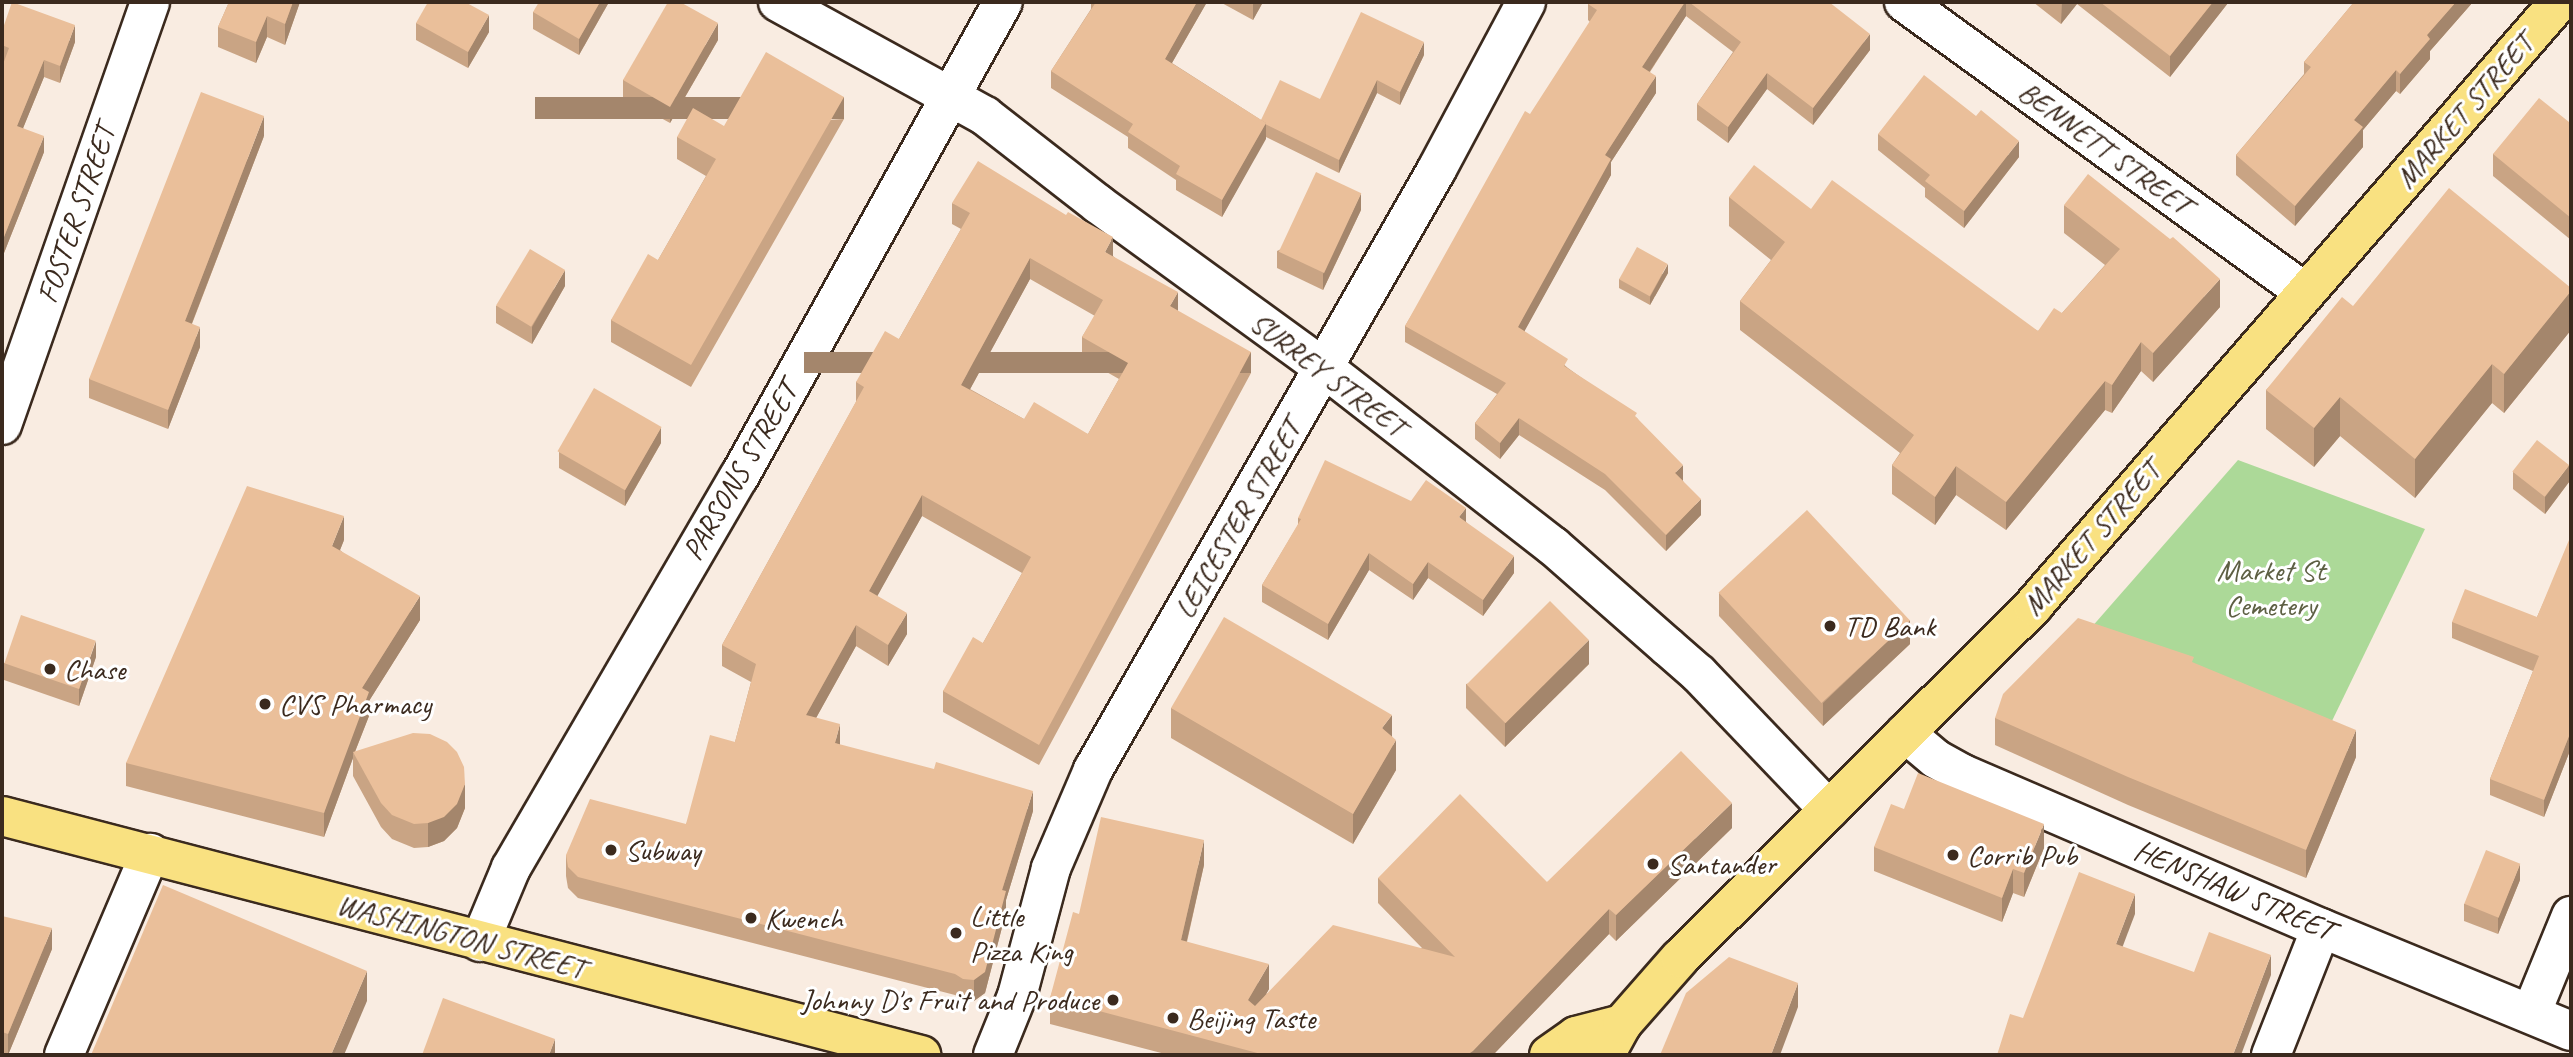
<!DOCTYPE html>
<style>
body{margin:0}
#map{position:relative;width:2573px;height:1057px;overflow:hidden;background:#f9ece1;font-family:Caveat,sans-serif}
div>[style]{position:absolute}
.green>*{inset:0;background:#acd998}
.roads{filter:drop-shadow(2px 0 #3b2a1e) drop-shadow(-2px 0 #3b2a1e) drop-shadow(0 2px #3b2a1e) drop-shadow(0 -2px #3b2a1e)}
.minor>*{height:38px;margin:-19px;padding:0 19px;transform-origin:19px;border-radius:19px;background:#fff}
.major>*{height:38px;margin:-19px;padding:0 19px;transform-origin:19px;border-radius:19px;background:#f9e181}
.wall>*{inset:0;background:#c9a484}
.shaded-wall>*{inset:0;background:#a4866c;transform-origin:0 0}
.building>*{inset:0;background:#eabf9a;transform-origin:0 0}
.dots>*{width:19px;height:19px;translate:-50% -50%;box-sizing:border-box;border:4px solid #fff;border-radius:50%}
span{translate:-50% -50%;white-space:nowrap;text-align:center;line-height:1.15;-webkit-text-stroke:6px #fff;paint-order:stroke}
.street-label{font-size:30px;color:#3b2a1e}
.park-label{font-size:30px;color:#5d5f43}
.poi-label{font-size:30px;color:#3b2a1e}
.left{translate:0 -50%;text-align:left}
.right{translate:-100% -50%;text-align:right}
.frame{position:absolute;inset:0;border:4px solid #3b2a1e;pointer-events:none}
</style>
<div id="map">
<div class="green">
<i style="clip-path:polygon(2238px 460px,2425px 529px,2331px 723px,2083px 637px)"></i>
</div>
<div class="roads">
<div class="minor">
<i style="left:778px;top:2px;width:236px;rotate:28.8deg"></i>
<i style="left:985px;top:116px;width:143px;rotate:37.9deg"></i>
<i style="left:1098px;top:204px;width:279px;rotate:36deg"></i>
<i style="left:1324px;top:368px;width:290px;rotate:37.9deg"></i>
<i style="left:1553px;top:546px;width:153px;rotate:41.3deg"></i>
<i style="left:1668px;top:647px;width:41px;rotate:41.1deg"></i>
<i style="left:1699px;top:674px;width:188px;rotate:46.3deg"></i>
<i style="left:1904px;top:2px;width:496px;rotate:35.9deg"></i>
<i style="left:2px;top:425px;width:448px;rotate:-70.7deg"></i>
<i style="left:1905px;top:733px;width:40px;rotate:40deg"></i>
<i style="left:1936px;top:759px;width:31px;rotate:29deg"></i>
<i style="left:1963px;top:774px;width:390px;rotate:23.3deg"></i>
<i style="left:2321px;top:928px;width:270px;rotate:22.4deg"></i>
<i style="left:480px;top:942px;width:80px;rotate:-67.3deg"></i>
<i style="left:511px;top:868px;width:453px;rotate:-59.8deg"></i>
<i style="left:739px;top:477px;width:543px;rotate:-60.94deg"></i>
<i style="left:2531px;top:1014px;width:106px;rotate:-67.8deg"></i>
<i style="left:64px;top:1055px;width:220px;rotate:-66.9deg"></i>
<i style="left:993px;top:1055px;width:64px;rotate:-67.9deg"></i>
<i style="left:1017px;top:996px;width:132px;rotate:-75.1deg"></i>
<i style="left:1051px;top:868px;width:107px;rotate:-66.8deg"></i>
<i style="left:1093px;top:770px;width:692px;rotate:-60.21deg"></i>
<i style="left:1437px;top:169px;width:189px;rotate:-61.9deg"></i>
<i style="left:2271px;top:1055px;width:136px;rotate:-68.5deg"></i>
</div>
<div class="major">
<i style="left:2px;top:816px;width:950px;rotate:14.58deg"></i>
<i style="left:1549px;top:1055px;width:33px;rotate:-35deg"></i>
<i style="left:1576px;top:1036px;width:48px;rotate:-14.6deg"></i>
<i style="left:1605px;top:1055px;width:35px;rotate:-61deg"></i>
<i style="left:1622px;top:1024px;width:88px;rotate:-48.7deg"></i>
<i style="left:1680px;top:958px;width:499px;rotate:-44.9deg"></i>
<i style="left:2033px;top:606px;width:801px;rotate:-48.95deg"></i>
</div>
</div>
<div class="wall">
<i style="clip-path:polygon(229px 2px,300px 2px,285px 45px,267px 37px,256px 63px,218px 47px,218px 27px)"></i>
<i style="clip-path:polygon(609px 2px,579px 55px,533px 29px,533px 12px)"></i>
<i style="clip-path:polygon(1091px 2px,1207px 2px,1172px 63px,1261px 120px,1320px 99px,1424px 55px,1400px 105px,1377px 93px,1339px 173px,1266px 137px,1222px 217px,1176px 190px,1176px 180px,1128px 148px,1128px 137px,1051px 88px,1051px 71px,1091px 9px)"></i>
<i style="clip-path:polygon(1220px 2px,1263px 2px,1253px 20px)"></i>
<i style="clip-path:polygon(1589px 2px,1829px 2px,1870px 50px,1813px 125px,1767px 89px,1728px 143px,1697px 120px,1697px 104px,1733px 52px,1686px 16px,1650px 72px,1656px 93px,1611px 162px,1611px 175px,1524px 331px,1568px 368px,1637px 418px,1683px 481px,1701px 515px,1666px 551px,1605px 490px,1519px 435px,1500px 459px,1475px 439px,1475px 423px,1497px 394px,1405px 342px,1405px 326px,1590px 22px,1588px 20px,1588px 4px)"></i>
<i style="clip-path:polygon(2033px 2px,2228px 2px,2228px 3px,2170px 77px,2077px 4px,2061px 24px)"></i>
<i style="clip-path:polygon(2354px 2px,2473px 2px,2430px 51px,2430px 59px,2400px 94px,2396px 91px,2363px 130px,2363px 147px,2295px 226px,2236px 175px,2236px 155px,2304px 74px,2304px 62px)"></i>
<i style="clip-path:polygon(416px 23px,489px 32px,468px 68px,416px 40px)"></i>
<i style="clip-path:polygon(2px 31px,75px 42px,60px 83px,44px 77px,23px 128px,44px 152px,2px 258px,2px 67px,4px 62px,2px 62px)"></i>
<i style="clip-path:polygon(718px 40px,670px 123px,623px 97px,623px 80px)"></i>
<i style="clip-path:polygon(844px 119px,691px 387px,611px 342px,611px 320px,658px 260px,706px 176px,677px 159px,677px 137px,724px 126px)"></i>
<i style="clip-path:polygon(2571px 120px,2571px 240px,2493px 176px,2493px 154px,2569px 122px)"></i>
<i style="clip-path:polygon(1878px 134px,2019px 157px,1964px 228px,1925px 197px,1925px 188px,1878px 150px)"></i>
<i style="clip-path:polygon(264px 136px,192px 324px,200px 347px,168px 429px,89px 398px,89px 379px)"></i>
<i style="clip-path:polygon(1729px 197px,1811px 209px,2038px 331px,2062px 313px,2105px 265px,2064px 233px,2064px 205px,2220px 307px,2153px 382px,2141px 371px,2112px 413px,2105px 410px,2006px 530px,1956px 495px,1935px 525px,1892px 494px,1892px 465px,1900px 453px,1740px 330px,1740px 301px,1771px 260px,1729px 226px)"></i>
<i style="clip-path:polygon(evenodd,952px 203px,1113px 256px,1251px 373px,1039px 765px,943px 712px,943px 691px,983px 643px,1022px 573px,922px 516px,877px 596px,907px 634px,888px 666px,856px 646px,816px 718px,840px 745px,1033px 811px,1006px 900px,1006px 912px,985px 993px,974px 1001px,963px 1000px,955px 995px,578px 898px,568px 888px,566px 876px,566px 855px,686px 824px,735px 742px,751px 682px,722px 666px,722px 645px,856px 402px,856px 382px,899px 339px,961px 229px,952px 224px,952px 203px,1030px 279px,1095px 316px,1082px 337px,1082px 358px,1119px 379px,1088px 434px,1024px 419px,970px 389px,1030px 279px)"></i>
<i style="clip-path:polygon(1361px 210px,1323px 290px,1277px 268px,1277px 251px)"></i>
<i style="clip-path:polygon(1668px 273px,1650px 305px,1619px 288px,1619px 279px)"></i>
<i style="clip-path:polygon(565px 286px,532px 344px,496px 323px,496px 306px)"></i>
<i style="clip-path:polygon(2571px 288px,2571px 330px,2504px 413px,2492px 403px,2415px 498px,2340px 436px,2314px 467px,2266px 429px,2266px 390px,2353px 306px)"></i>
<i style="clip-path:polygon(661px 443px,625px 506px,559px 468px,559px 452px)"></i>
<i style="clip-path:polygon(2513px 472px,2569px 482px,2545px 514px,2513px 489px)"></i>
<i style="clip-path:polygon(1411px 501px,1466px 522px,1514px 573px,1483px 616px,1428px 578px,1413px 600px,1369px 570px,1328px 640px,1262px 602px,1262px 585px,1298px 525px,1298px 518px)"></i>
<i style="clip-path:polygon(344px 540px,340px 550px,420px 620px,369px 701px,369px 716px,355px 752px,465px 808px,457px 828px,444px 841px,428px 847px,414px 848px,392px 839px,381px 827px,353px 776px,353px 758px,324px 837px,126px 786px,126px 763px)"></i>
<i style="clip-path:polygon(2571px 541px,2571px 748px,2544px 817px,2490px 795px,2490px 779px,2533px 671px,2452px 638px,2452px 622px,2537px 617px)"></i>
<i style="clip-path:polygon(1719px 593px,1910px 644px,1823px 726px,1719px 616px)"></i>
<i style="clip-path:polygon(96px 657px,79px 706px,4px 680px,4px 663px)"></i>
<i style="clip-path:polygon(2194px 663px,2356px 757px,2306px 878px,2128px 805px,1995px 745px,1995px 718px)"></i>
<i style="clip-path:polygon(1589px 664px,1505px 747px,1466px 708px,1466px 684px)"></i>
<i style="clip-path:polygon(1171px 708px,1392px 736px,1396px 770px,1353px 844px,1171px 738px)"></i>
<i style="clip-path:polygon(1904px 809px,2044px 848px,2024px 897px,2013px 893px,2002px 922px,1874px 871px,1874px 847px)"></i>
<i style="clip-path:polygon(1732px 828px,1616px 941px,1609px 934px,1493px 1055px,1169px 1055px,1050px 1024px,1050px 998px,1079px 914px,1204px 865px,1187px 942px,1269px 989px,1266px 994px,1422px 948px,1378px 903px,1378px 878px,1547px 882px)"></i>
<i style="clip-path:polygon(2520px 880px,2498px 934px,2464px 921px,2464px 904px)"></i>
<i style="clip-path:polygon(2px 916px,52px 949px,8px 1055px,2px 1053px)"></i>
</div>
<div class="shaded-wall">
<i style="clip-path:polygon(293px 2px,300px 2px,285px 45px,285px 24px)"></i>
<i style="clip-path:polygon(600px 2px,609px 2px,579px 55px,579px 39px)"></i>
<i style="clip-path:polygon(1197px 2px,1207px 2px,1165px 75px,1165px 59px)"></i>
<i style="clip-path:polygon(1254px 2px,1263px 2px,1253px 20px,1253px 4px)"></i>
<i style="clip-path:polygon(1685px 2px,1686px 2px,1686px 16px,1642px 83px,1642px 67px)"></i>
<i style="clip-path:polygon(2062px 2px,2077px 2px,2077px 4px,2061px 24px)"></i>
<i style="clip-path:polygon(2213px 2px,2228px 2px,2228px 3px,2170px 77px,2170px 56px)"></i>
<i style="clip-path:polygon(2456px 2px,2473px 2px,2430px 51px,2430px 59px,2400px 94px,2400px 74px,2427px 35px)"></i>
<i style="clip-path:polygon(489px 15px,489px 32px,468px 68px,468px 52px)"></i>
<i style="clip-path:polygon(267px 16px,267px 37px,256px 63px,256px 42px)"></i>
<i style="clip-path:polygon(718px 23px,718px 40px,670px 123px,670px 107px)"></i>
<i style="clip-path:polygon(75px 25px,75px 42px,60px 83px,60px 66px)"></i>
<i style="clip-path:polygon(1870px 34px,1870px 50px,1813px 125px,1813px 108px)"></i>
<i style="clip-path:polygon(1424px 42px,1424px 55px,1400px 105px,1400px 92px)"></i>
<i style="clip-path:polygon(44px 60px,44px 77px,17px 143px,17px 126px)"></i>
<i style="clip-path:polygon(2396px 70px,2396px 91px,2363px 130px,2363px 147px,2295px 226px,2295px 206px,2354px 120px)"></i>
<i style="clip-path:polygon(1767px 73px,1767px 89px,1728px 143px,1728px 127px)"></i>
<i style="clip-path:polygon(1656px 76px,1656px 93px,1611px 162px,1611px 175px,1518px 343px,1518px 327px,1605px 155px)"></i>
<i style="clip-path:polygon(1377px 80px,1377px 93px,1339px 173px,1339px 160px)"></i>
<i style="left:844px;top:97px;width:22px;height:309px;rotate:90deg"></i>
<i style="clip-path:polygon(264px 116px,264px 136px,185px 341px,185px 321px)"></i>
<i style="clip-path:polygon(1266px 123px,1266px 139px,1222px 217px,1222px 200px)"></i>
<i style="clip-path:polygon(44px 136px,44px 152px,2px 258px,2px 242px)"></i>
<i style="clip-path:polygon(2019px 141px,2019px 157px,1964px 228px,1964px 211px)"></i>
<i style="clip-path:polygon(1361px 193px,1361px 210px,1323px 290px,1323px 274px)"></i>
<i style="clip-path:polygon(1113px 237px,1113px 258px,1105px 252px)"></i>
<i style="clip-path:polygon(1030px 258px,1030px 279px,961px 406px,961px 385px)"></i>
<i style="clip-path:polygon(1668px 264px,1668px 273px,1650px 305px,1650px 297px)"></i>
<i style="clip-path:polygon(565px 270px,565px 286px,532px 344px,532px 327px)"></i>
<i style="clip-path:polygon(2220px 279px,2220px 307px,2153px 382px,2153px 353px)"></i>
<i style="clip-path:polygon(2571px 291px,2571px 330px,2504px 413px,2504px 374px)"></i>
<i style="clip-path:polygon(1178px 292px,1178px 313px,1170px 306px)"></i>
<i style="clip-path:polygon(200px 327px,200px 347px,168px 429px,168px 410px)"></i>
<i style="clip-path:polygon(2141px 342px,2141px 371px,2112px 413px,2112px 385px)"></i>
<i style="left:1251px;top:352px;width:21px;height:447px;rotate:90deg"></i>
<i style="clip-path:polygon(2492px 364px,2492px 403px,2415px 498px,2415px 459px)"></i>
<i style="clip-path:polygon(2105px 381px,2105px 410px,2006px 530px,2006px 502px)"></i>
<i style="clip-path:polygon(2340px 397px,2340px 436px,2314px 467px,2314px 428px)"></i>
<i style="clip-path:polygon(1519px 418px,1519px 435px,1500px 459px,1500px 443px)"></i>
<i style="clip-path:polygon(661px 427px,661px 443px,625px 506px,625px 490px)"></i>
<i style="clip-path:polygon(1683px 465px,1683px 481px,1675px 473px)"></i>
<i style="clip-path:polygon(2569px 465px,2569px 482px,2545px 514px,2545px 497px)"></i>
<i style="clip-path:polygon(1956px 466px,1956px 495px,1935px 525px,1935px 497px)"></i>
<i style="clip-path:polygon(922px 495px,922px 516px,869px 611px,869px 591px)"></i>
<i style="clip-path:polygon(1701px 499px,1701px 515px,1666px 551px,1666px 535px)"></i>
<i style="clip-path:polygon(1466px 508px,1466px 525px,1459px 517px)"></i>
<i style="clip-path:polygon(344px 516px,344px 540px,332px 570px,332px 546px)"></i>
<i style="clip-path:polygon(1369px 553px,1369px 570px,1328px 640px,1328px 624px)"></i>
<i style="clip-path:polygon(1514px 556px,1514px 573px,1483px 616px,1483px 600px)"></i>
<i style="clip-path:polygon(1428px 562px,1428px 578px,1413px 600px,1413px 584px)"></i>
<i style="clip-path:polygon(420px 596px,420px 620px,369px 701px,369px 716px,354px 754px,353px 752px,353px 758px,324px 837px,324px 813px,362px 688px)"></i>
<i style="clip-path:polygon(907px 613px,907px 634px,888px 666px,888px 645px)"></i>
<i style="clip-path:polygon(1910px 620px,1910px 644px,1823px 726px,1823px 703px)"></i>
<i style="clip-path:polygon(856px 625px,856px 646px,806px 736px,806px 715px)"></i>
<i style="clip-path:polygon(1589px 640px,1589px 664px,1505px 747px,1505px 723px)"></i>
<i style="clip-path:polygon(96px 641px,96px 657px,79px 706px,79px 689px)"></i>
<i style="clip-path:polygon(1392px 715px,1392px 745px,1382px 728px)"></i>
<i style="clip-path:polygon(840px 724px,840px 745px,835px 743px)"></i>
<i style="clip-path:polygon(2356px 730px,2356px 757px,2306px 878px,2306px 850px)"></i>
<i style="clip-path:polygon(2571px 731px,2571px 748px,2544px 817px,2544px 800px)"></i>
<i style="clip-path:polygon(1396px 740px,1396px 770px,1353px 844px,1353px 814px)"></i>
<i style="clip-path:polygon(465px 784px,465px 808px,457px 828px,444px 841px,428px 847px,428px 823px)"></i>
<i style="clip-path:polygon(1033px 791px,1033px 811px,1006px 900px,1006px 912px,985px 993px,974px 1001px,974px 980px)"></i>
<i style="clip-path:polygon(1732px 803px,1732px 828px,1616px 941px,1616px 915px)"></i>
<i style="clip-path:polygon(2044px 824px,2044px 848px,2024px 897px,2024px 873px)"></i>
<i style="clip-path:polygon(1204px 840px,1204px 865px,1181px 966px,1181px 940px)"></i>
<i style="clip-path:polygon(2520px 864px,2520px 880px,2498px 934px,2498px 918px)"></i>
<i style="clip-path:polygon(2013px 869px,2013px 893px,2002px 922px,2002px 898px)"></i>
<i style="clip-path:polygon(2135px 894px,2135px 914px,2116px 964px,2116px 944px)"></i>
<i style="clip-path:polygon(1609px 909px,1609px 934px,1493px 1055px,1467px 1055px)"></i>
<i style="clip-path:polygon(52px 928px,52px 949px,8px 1055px,8px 1034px)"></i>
<i style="clip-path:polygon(2271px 955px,2271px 975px,2241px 1055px,2233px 1055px)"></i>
<i style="clip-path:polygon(1269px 964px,1269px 989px,1248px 1026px,1248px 1000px)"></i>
<i style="clip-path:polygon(367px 971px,367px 1001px,344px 1055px,331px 1055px)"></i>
<i style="clip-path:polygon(1798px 983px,1798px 1007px,1780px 1055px,1771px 1055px)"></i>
<i style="clip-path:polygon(555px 1039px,555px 1055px,549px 1055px)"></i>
</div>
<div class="building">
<i style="clip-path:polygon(12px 2px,75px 25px,60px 66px,44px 60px,17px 126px,44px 136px,2px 242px,2px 67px,9px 48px,2px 45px,2px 31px)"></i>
<i style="clip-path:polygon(229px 2px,293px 2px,285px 24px,267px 16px,256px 42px,218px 27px)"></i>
<i style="clip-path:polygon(428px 2px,465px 2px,489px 15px,468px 52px,416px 23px)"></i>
<i style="clip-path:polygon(539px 2px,600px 2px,579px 39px,533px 12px)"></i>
<i style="clip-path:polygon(668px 2px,680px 2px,718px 23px,670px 107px,623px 80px)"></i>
<i style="clip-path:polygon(1096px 2px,1197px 2px,1165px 59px,1266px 123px,1222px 200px,1176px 174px,1180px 166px,1128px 132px,1133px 124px,1051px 71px)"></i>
<i style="clip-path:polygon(1589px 2px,1685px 2px,1642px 67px,1656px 76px,1605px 155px,1611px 159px,1518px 327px,1568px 359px,1564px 366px,1637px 413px,1635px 416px,1683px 465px,1675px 473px,1701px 499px,1666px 535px,1605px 474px,1519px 418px,1500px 443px,1475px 423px,1506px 383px,1405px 326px,1525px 111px,1530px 114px,1597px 10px,1588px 4px)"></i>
<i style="clip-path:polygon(1689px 2px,1829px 2px,1870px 34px,1813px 108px,1767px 73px,1728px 127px,1697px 104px,1741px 42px)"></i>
<i style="clip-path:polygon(2100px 2px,2213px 2px,2170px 56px)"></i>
<i style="clip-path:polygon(2354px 2px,2456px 2px,2427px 35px,2430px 39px,2400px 74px,2396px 70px,2354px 120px,2363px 127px,2295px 206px,2236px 155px,2311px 67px,2304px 62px)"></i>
<i style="clip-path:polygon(1361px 12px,1424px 42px,1400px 92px,1377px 80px,1339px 160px,1265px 124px,1266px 123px,1261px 120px,1280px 80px,1320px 99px)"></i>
<i style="clip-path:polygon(766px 52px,844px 97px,691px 365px,611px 320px,648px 254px,658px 260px,716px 159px,677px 137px,693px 108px,724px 126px)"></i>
<i style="clip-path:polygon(1924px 75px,1976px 116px,1981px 110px,2019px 141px,1964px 211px,1925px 181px,1930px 175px,1878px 134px)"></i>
<i style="clip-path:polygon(201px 92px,264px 116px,185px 321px,200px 327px,168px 410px,89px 379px)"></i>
<i style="clip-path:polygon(2539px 98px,2569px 122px,2571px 120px,2571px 218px,2493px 154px)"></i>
<i style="clip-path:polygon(evenodd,978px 161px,1066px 215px,1068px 212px,1113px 237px,1105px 252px,1178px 292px,1170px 306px,1251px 352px,1039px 745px,943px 691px,973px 637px,983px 643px,1031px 557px,922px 495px,869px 591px,907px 613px,888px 645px,856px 625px,806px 715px,840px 724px,835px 743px,934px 769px,936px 762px,1033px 791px,1002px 890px,1006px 891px,985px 972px,974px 980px,963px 979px,955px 974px,578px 877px,568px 867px,566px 855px,590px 799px,686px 824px,710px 735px,735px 742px,756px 664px,722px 645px,864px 387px,856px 382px,885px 331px,899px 339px,970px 213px,952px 203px,978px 161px,1030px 258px,1103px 300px,1082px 337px,1128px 363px,1088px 434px,1034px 402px,1024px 419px,961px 385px,1030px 258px)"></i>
<i style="clip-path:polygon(1754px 165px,1811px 209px,1832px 180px,2038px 331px,2054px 308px,2062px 313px,2120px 249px,2064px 205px,2088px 174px,2170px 239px,2173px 237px,2220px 279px,2153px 353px,2141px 342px,2112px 385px,2105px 381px,2006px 502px,1956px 466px,1935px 497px,1892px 465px,1914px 435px,1740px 301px,1785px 242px,1729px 197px)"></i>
<i style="left:1316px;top:172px;width:50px;height:88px;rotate:25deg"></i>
<i style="clip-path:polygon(2449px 188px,2571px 288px,2571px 291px,2504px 374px,2492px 364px,2415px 459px,2340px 397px,2314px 428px,2266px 390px,2342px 297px,2353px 306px)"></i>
<i style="left:1637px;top:247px;width:35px;height:37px;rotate:29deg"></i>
<i style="left:530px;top:249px;width:41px;height:66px;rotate:31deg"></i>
<i style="left:594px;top:388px;width:78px;height:73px;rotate:30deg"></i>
<i style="left:2537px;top:440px;width:41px;height:40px;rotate:38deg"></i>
<i style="clip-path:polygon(1325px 460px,1411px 501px,1426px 480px,1466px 508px,1459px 517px,1514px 556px,1483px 600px,1428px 562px,1413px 584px,1369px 553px,1328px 624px,1262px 585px,1301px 519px,1298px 518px)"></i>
<i style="clip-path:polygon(247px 486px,344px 516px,332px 546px,420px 596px,362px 688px,369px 692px,324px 813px,126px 763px)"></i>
<i style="left:1807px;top:510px;width:151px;height:121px;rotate:47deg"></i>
<i style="clip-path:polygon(2569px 540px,2571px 541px,2571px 731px,2544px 800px,2490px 779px,2539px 656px,2452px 622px,2465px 589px,2537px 617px)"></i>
<i style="left:1550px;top:601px;width:55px;height:118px;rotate:45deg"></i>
<i style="left:21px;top:615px;width:79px;height:51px;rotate:19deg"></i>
<i style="clip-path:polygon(1224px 617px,1392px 715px,1382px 728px,1396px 740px,1353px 814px,1171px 708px)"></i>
<i style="clip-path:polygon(2078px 618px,2194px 657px,2192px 662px,2356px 730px,2306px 850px,2128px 777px,1995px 718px,2003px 694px)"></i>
<i style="clip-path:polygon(413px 733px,430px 734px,447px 742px,457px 752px,464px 767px,465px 784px,457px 804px,444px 817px,428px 823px,414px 824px,392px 815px,381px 803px,353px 752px)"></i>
<i style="clip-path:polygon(1681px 751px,1732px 803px,1616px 915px,1609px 909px,1473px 1051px,1467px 1055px,1265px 1055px,1050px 998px,1073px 912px,1079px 914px,1101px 817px,1204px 840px,1181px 940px,1269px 964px,1248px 1000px,1255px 1006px,1333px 925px,1455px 957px,1378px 878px,1460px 794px,1547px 882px)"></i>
<i style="clip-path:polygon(1918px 773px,2044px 824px,2024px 873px,2013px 869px,2002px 898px,1874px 847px,1891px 804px,1904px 809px)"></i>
<i style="left:2486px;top:850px;width:37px;height:58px;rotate:22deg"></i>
<i style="clip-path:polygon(2079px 872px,2135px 894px,2116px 944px,2194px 972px,2209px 932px,2271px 955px,2233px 1055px,1997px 1055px,2010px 1014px,2023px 1018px)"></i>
<i style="clip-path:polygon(163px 885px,367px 971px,331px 1055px,91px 1055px)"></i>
<i style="clip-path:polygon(2px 916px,52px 928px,8px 1034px,2px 1032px)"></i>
<i style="clip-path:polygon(1729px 957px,1798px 983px,1771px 1055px,1660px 1055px,1686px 993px)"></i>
<i style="clip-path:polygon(443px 998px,555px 1039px,549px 1055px,422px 1055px)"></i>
</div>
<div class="dots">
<i style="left:1830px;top:626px;background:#3b2a1e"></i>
<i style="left:50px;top:669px;background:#3b2a1e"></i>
<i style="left:265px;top:704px;background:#3b2a1e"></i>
<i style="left:611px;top:850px;background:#3b2a1e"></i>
<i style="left:1953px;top:855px;background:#3b2a1e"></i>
<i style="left:1653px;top:864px;background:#3b2a1e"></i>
<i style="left:751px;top:918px;background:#3b2a1e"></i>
<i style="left:956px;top:933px;background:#3b2a1e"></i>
<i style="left:1113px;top:1000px;background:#3b2a1e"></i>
<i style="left:1173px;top:1018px;background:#3b2a1e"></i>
</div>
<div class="street-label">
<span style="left:2464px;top:111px;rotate:-49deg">MARKET STREET</span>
<span style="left:2105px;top:148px;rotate:36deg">BENNETT STREET</span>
<span style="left:76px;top:214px;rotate:-71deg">FOSTER STREET</span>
<span style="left:1328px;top:374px;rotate:37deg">SURREY STREET</span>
<span style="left:740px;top:471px;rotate:-60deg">PARSONS STREET</span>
<span style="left:1238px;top:519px;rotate:-60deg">LEICESTER STREET</span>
<span style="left:2091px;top:538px;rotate:-49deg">MARKET STREET</span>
<span style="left:2234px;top:890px;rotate:23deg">HENSHAW STREET</span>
<span style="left:461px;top:936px;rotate:15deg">WASHINGTON STREET</span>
</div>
<div class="park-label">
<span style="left:2271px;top:587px">Market St<br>Cemetery</span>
</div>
<div class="poi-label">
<span class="left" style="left:1844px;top:626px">TD Bank</span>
<span class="left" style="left:64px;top:669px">Chase</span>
<span class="left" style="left:279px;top:704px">CVS Pharmacy</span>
<span class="left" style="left:625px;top:850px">Subway</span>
<span class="left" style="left:1967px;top:855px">Corrib Pub</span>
<span class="left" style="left:1667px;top:864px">Santander</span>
<span class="left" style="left:970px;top:933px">Little<br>Pizza King</span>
<span class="left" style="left:765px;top:918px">Kwench</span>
<span class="right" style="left:1099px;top:1000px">Johnny D's Fruit and Produce</span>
<span class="left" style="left:1187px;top:1018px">Beijing Taste</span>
</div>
<div class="frame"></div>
</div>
